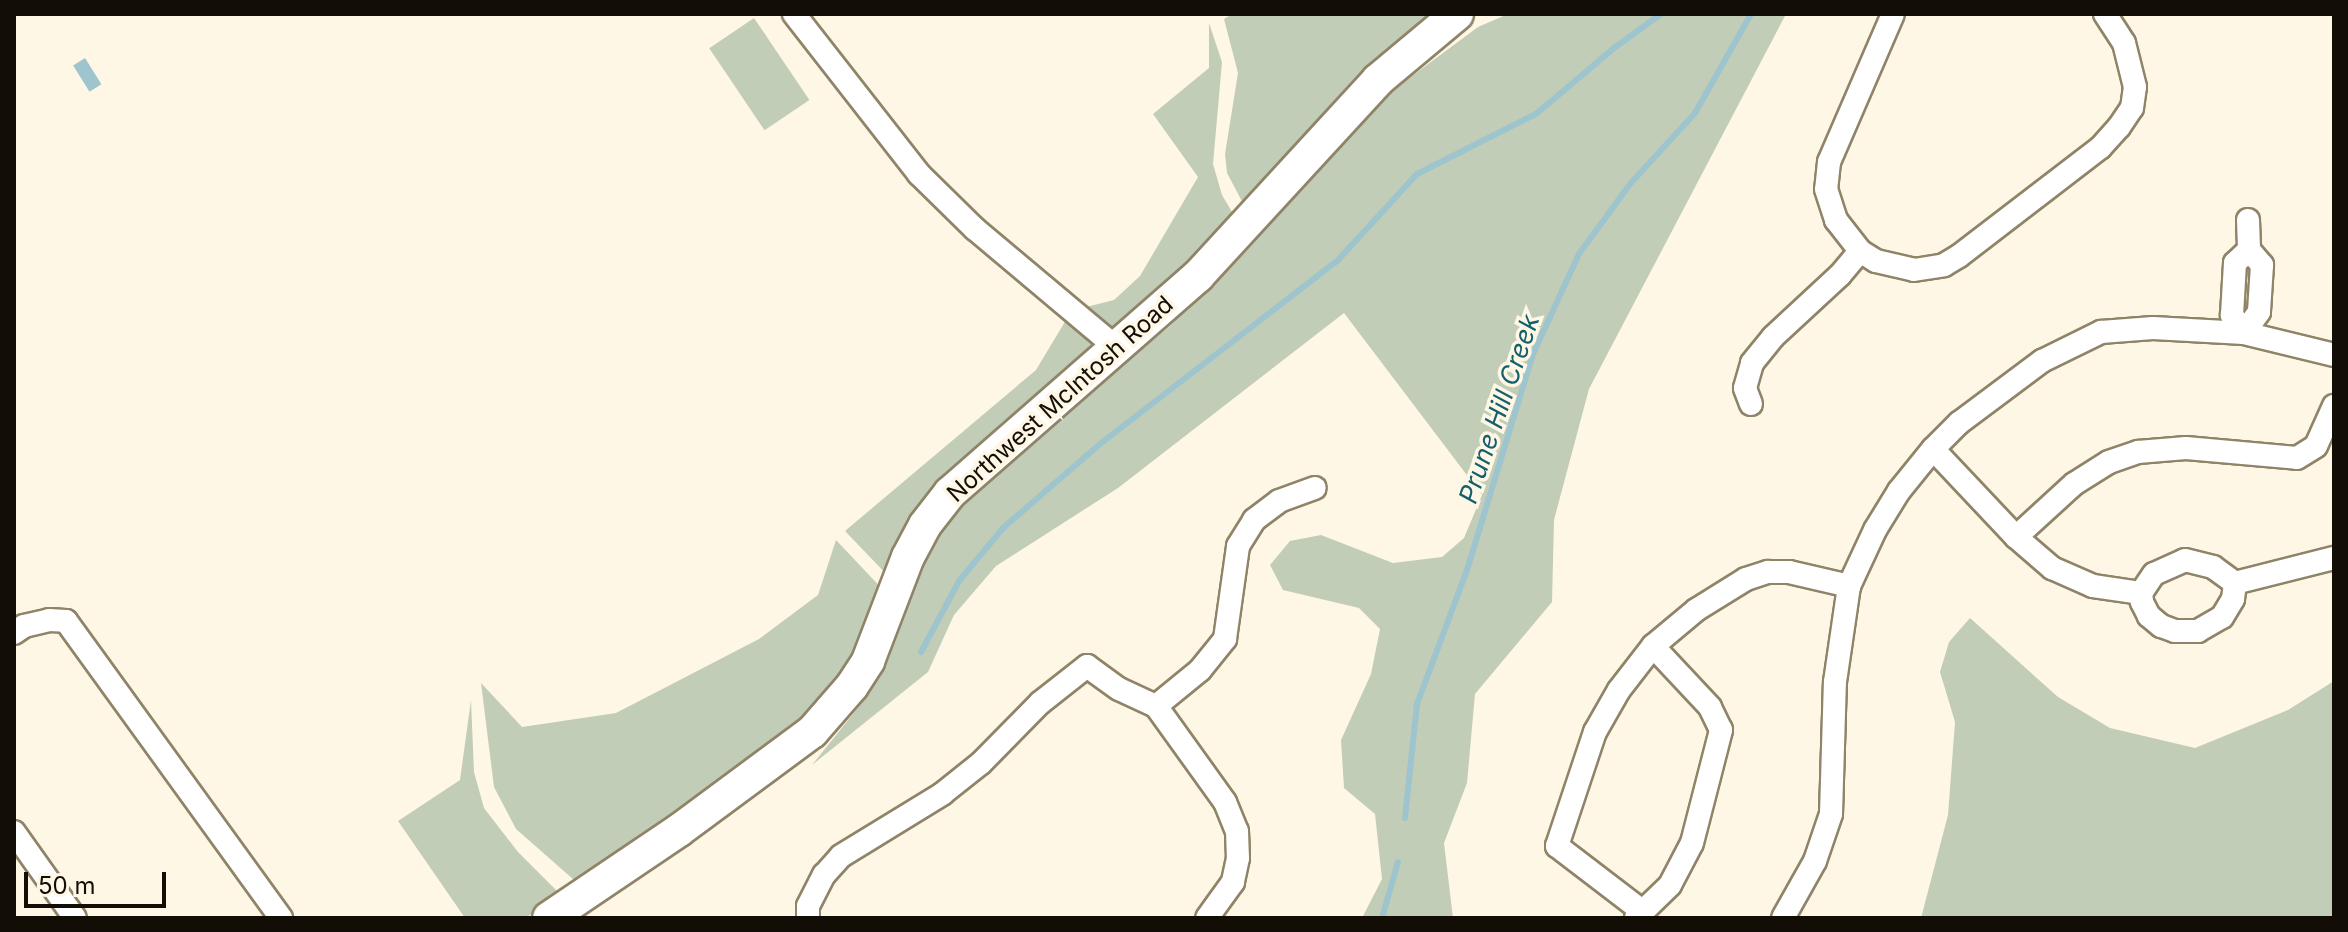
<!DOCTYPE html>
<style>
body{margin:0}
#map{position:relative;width:2348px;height:932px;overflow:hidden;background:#fff7e5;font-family:Inter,sans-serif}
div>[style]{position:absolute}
.green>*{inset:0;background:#c2cdb7;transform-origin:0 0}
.water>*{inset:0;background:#9ec4cd;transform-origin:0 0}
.stream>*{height:6px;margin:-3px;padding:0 3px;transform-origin:3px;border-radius:3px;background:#9ec4cd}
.roads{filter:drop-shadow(2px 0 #8f8468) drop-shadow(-2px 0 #8f8468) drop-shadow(0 2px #8f8468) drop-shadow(0 -2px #8f8468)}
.street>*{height:22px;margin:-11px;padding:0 11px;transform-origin:11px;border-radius:11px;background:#fff}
.secondary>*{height:32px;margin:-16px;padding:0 16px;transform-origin:16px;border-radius:16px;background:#fff}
span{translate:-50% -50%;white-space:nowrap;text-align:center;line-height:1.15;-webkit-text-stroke:7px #fff7e5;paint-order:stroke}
.street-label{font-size:24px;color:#130e05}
.water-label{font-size:26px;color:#145f6e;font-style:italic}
.frame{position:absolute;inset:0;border:16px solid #130e05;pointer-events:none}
.scale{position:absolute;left:24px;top:872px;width:142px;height:36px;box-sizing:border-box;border:4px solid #130e05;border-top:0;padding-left:10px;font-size:24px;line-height:28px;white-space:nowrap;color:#130e05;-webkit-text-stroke:6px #fff7e5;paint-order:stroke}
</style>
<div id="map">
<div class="green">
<i style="clip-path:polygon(1232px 14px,1442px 14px,1245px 207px,1227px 173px,1225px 154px,1238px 73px,1224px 19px)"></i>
<i style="clip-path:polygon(1508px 14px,1786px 14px,1589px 389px,1554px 520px,1552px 602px,1475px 694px,1467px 783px,1444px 843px,1453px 918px,1362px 918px,1382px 879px,1375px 814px,1344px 788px,1341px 740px,1371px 674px,1380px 629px,1359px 608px,1283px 590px,1270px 565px,1290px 541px,1321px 535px,1393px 563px,1442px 557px,1464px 538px,1482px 495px,1344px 313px,1118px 488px,996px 566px,954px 615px,928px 672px,812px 765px,869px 694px,927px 552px,992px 469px,1170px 326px,1299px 193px,1385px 96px,1478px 27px)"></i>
<i style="left:754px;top:18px;width:99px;height:54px;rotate:56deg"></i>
<i style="clip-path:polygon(1209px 23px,1222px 62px,1213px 164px,1222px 195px,1238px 222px,1116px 341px,1078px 309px,1114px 300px,1140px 276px,1198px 177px,1153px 114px,1209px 68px)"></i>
<i style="clip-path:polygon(1069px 315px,1108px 347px,891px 579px,845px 531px,1036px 370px)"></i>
<i style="clip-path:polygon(836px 540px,887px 594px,826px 708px,582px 887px,516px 829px,494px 787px,481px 683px,522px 727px,616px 713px,759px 639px,818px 595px)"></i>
<i style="clip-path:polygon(1970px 618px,2058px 697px,2110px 728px,2195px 748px,2288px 710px,2334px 681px,2334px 918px,1921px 918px,1948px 815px,1955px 722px,1940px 672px,1949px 642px)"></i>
<i style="clip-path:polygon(471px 700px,474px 772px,484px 808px,518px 852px,561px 895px,525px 918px,465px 918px,398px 821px,460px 780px)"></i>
</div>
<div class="water">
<i style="left:85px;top:58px;width:31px;height:14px;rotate:58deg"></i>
</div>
<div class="stream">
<i style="left:921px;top:652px;width:81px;rotate:-61.8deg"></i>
<i style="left:959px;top:581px;width:69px;rotate:-50.3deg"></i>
<i style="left:1003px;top:528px;width:128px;rotate:-40.9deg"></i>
<i style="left:1100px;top:444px;width:302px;rotate:-37.7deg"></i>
<i style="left:1339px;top:259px;width:115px;rotate:-47.5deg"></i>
<i style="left:1417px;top:174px;width:133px;rotate:-26.8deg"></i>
<i style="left:1536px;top:114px;width:102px;rotate:-40.2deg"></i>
<i style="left:1614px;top:48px;width:58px;rotate:-35.9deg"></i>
<i style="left:1405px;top:818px;width:115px;rotate:-84deg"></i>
<i style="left:1417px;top:704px;width:143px;rotate:-69.5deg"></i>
<i style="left:1467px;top:570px;width:226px;rotate:-73deg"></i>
<i style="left:1533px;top:354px;width:110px;rotate:-65.3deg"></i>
<i style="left:1579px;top:254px;width:87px;rotate:-53.9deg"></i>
<i style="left:1630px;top:184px;width:96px;rotate:-47.5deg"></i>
<i style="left:1695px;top:113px;width:114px;rotate:-60.5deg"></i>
<i style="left:1382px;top:918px;width:58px;rotate:-74.1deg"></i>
</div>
<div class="roads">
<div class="street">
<i style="left:794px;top:14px;width:203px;rotate:52deg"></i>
<i style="left:919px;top:174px;width:78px;rotate:44.5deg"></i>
<i style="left:975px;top:229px;width:185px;rotate:40deg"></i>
<i style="left:1893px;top:14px;width:161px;rotate:113.4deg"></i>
<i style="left:1829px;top:162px;width:27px;rotate:96deg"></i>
<i style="left:1826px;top:189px;width:33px;rotate:72deg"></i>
<i style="left:1836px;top:220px;width:39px;rotate:52deg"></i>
<i style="left:1860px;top:251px;width:19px;rotate:32deg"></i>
<i style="left:1876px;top:261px;width:39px;rotate:13deg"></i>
<i style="left:1914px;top:270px;width:30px;rotate:-9deg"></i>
<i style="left:1944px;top:265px;width:17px;rotate:-31deg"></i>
<i style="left:1959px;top:256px;width:178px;rotate:-37.5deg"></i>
<i style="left:2100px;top:148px;width:28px;rotate:-48deg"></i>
<i style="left:2119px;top:127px;width:23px;rotate:-56deg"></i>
<i style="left:2132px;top:108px;width:21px;rotate:-82deg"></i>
<i style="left:2135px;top:87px;width:45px;rotate:-104deg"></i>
<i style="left:2124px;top:43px;width:35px;rotate:-123deg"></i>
<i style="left:2248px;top:220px;width:30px;rotate:88deg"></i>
<i style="left:2249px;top:250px;width:20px;rotate:49deg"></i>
<i style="left:2262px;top:265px;width:47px;rotate:93.7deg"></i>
<i style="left:2259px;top:312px;width:26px;rotate:126deg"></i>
<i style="left:2244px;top:333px;width:22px;rotate:-124deg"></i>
<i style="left:2232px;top:315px;width:52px;rotate:-86.7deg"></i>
<i style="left:2235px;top:263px;width:19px;rotate:-43deg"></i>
<i style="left:1751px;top:404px;width:17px;rotate:-111deg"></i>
<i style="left:1745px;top:388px;width:26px;rotate:-74deg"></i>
<i style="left:1752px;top:363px;width:33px;rotate:-51deg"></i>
<i style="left:1773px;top:337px;width:91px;rotate:-42.8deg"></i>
<i style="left:1840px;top:275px;width:31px;rotate:-50deg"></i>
<i style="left:1933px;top:449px;width:121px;rotate:46.7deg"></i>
<i style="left:2016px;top:537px;width:48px;rotate:40.7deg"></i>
<i style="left:2052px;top:568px;width:45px;rotate:23.7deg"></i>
<i style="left:2093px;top:586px;width:49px;rotate:8.3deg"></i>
<i style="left:2016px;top:537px;width:79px;rotate:-42.4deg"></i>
<i style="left:2074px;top:484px;width:41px;rotate:-32.2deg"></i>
<i style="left:2109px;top:462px;width:31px;rotate:-19deg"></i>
<i style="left:2138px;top:452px;width:48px;rotate:-4.8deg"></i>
<i style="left:2186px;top:448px;width:111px;rotate:5.1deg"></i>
<i style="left:2297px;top:458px;width:22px;rotate:-32deg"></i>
<i style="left:2316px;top:446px;width:44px;rotate:-65.8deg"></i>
<i style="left:2185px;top:560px;width:29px;rotate:14deg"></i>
<i style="left:2213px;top:567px;width:27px;rotate:36deg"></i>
<i style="left:2235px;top:583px;width:16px;rotate:97deg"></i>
<i style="left:2233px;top:599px;width:21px;rotate:121deg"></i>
<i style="left:2222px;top:617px;width:28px;rotate:150deg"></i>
<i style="left:2198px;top:631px;width:23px;rotate:180deg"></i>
<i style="left:2175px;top:631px;width:15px;rotate:-160deg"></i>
<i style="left:2161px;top:626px;width:16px;rotate:-140deg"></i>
<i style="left:2149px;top:616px;width:16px;rotate:-117deg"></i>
<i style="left:2142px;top:602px;width:9px;rotate:-96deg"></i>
<i style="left:2141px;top:593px;width:23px;rotate:-56deg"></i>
<i style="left:2154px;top:574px;width:34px;rotate:-24deg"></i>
<i style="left:2235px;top:583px;width:102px;rotate:-14.2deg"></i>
<i style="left:14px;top:633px;width:12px;rotate:-35deg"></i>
<i style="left:24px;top:626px;width:26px;rotate:-13deg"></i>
<i style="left:49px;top:620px;width:17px;rotate:3deg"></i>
<i style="left:66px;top:621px;width:367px;rotate:54.1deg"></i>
<i style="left:1156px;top:706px;width:57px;rotate:-39.3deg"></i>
<i style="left:1200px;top:670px;width:40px;rotate:-51deg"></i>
<i style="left:1225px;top:639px;width:94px;rotate:-82deg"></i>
<i style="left:1238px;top:546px;width:31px;rotate:-58deg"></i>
<i style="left:1254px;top:520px;width:31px;rotate:-37deg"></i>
<i style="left:1279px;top:501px;width:38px;rotate:-20deg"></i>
<i style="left:14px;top:832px;width:105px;rotate:54.7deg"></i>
<i style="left:1642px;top:911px;width:107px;rotate:-142.6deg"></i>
<i style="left:1557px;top:846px;width:120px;rotate:-71.6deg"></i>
<i style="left:1595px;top:732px;width:48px;rotate:-60.3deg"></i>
<i style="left:1619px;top:690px;width:56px;rotate:-52.3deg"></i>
<i style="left:1653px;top:646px;width:56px;rotate:-39.9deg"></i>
<i style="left:1696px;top:610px;width:59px;rotate:-31.8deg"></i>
<i style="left:1746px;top:579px;width:23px;rotate:-18deg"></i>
<i style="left:1768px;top:572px;width:21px"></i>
<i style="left:1789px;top:572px;width:62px;rotate:13.1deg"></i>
<i style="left:808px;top:918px;width:12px;rotate:-90deg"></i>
<i style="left:808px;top:906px;width:35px;rotate:-63deg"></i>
<i style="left:824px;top:875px;width:25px;rotate:-48deg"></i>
<i style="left:841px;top:856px;width:119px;rotate:-31.5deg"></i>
<i style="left:942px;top:794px;width:50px;rotate:-38.5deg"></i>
<i style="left:981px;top:763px;width:84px;rotate:-45.5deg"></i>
<i style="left:1040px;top:703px;width:60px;rotate:-38.2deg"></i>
<i style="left:1087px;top:666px;width:39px;rotate:36deg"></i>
<i style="left:1119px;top:689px;width:41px;rotate:24.7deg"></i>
<i style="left:1156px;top:706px;width:118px;rotate:54.3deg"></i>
<i style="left:1225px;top:802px;width:31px;rotate:68deg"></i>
<i style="left:1237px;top:831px;width:27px;rotate:88deg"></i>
<i style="left:1238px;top:858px;width:25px;rotate:102deg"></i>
<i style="left:1233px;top:882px;width:44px;rotate:125.8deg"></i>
<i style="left:1636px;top:918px;width:47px;rotate:-44.1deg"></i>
<i style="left:1670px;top:885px;width:47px;rotate:-62.4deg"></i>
<i style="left:1692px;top:843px;width:117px;rotate:-75.6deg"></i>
<i style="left:1721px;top:730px;width:25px;rotate:-116deg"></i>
<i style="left:1710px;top:707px;width:83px;rotate:-133.1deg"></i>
<i style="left:1783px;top:918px;width:65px;rotate:-60.7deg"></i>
<i style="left:1815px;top:861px;width:50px;rotate:-71.2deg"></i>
<i style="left:1831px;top:814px;width:132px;rotate:-88.3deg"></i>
<i style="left:1835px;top:682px;width:97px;rotate:-81.7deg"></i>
<i style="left:1849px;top:586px;width:62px;rotate:-65.1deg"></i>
<i style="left:1875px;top:530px;width:46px;rotate:-58.4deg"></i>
<i style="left:1899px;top:491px;width:54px;rotate:-51deg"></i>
<i style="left:1933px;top:449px;width:37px;rotate:-45deg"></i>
<i style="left:1959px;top:423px;width:104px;rotate:-36.8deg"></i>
<i style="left:2042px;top:361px;width:66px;rotate:-26.2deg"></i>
<i style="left:2101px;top:332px;width:52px;rotate:-4.4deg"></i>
<i style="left:2153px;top:328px;width:91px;rotate:3.1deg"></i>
<i style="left:2244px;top:333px;width:93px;rotate:13.7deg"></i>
</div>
<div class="secondary">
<i style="left:549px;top:918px;width:156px;rotate:-34deg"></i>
<i style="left:678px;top:831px;width:167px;rotate:-36.5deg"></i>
<i style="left:812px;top:732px;width:61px;rotate:-49deg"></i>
<i style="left:852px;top:686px;width:30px;rotate:-57deg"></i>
<i style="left:868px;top:661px;width:111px;rotate:-69deg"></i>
<i style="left:908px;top:557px;width:36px;rotate:-62deg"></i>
<i style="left:925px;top:525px;width:41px;rotate:-52deg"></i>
<i style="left:950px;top:493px;width:330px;rotate:-41.2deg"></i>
<i style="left:1198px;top:276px;width:266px;rotate:-47.4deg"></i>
<i style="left:1378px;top:80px;width:103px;rotate:-39.9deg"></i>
</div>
</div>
<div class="street-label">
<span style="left:1060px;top:399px;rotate:-42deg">Northwest McIntosh Road</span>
</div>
<div class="water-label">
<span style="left:1499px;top:409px;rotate:-71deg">Prune Hill Creek</span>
</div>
<div class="frame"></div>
<div class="scale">50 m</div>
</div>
